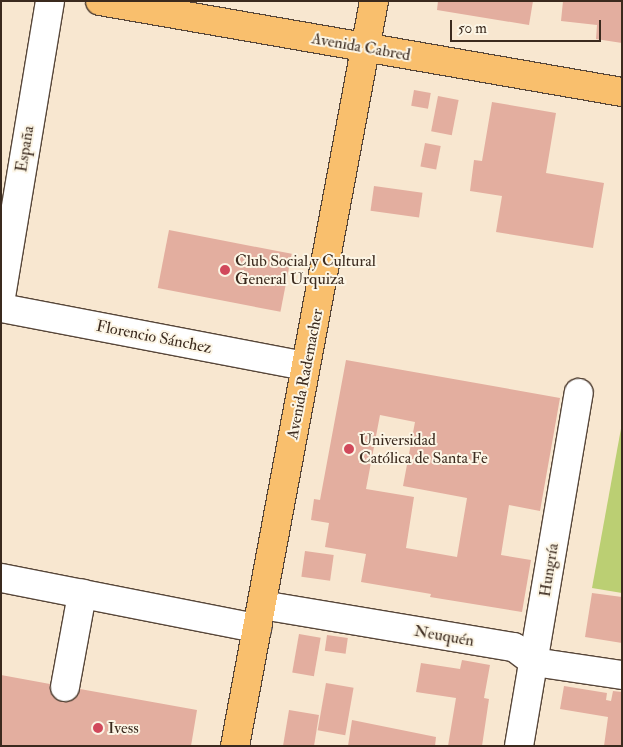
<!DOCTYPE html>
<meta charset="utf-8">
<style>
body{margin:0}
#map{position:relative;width:623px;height:747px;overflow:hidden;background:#f8e7d0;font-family:"IM FELL Double Pica",serif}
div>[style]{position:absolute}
.green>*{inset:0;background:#bbcf73}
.building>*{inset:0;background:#e3ae9f;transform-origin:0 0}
.roads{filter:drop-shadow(1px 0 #574639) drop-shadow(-1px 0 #574639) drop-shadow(0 1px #574639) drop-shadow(0 -1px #574639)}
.minor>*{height:28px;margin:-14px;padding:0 14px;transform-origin:14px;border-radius:14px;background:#fff}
.major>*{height:28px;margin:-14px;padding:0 14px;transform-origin:14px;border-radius:14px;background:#f9bf6d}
.dots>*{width:14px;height:14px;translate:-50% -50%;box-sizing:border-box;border:2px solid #fcf5e5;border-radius:50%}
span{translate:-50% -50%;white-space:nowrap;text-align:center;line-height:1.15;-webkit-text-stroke:4px #fcf5e5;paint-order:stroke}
.street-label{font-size:16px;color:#3b2a1e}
.poi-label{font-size:16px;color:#3b2a1e}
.left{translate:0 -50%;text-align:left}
.frame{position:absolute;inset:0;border:2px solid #3b2a1e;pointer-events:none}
.scale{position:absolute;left:450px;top:20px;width:151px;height:22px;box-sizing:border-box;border:2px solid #3b2a1e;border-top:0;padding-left:6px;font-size:15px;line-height:18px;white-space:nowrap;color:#3b2a1e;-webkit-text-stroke:4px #fcf5e5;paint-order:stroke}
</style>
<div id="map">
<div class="green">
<i style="clip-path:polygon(622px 423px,622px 593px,592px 588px)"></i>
</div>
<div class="building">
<i style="clip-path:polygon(438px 1px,533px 1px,529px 25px,437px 10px)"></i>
<i style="clip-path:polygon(563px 1px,622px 1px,622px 43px,596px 39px,597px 25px,561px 21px)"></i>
<i style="left:414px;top:90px;width:17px;height:16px;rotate:10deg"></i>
<i style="left:438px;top:96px;width:21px;height:36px;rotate:11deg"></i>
<i style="clip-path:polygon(492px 102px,556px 113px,546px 173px,604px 183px,593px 248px,496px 232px,502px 196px,470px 191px,474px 160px,482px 161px)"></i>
<i style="left:425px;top:143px;width:16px;height:24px;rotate:11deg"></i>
<i style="left:374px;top:186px;width:49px;height:25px;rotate:8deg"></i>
<i style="left:169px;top:230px;width:125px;height:59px;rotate:11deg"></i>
<i style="clip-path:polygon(evenodd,346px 360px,560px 398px,540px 511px,509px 505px,501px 555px,531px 560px,522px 612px,430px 597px,431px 594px,361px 582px,366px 554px,325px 547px,329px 523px,311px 520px,314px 499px,320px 500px,346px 360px,380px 415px,415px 422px,403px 486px,467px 498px,457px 557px,406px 548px,414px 497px,366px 489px,380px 415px)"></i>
<i style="left:305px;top:551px;width:29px;height:26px;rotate:8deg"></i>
<i style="clip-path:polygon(592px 593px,622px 597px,622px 643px,585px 637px)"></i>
<i style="left:299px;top:634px;width:22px;height:39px;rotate:10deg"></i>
<i style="left:327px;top:635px;width:21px;height:16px;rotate:8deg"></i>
<i style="clip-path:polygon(462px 660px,490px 665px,484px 698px,489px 699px,482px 746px,448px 746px,456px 698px,416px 692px,421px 663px,460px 669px)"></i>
<i style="clip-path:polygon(1px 675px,50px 684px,55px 699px,63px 702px,77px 697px,80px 689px,197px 710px,191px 746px,1px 746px)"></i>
<i style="left:326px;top:683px;width:28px;height:48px;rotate:10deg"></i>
<i style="clip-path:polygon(564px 686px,607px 693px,606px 700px,611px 701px,613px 691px,622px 692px,622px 746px,604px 746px,608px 717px,560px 709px)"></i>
<i style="clip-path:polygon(289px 710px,319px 715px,314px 746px,283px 746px)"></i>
<i style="clip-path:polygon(352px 720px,436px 737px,435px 746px,348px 746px)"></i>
</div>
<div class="roads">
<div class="minor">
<i style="left:1px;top:297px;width:300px;rotate:-80.6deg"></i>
<i style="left:1px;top:308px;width:310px;rotate:10.8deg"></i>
<i style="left:1px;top:578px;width:261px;rotate:11.1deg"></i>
<i style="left:262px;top:605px;width:255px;rotate:9.5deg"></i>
<i style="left:514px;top:647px;width:25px;rotate:37deg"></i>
<i style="left:534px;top:662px;width:89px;rotate:8.4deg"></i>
<i style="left:65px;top:687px;width:95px;rotate:-79.6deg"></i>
<i style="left:519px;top:746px;width:358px;rotate:-80.4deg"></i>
</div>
<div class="major">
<i style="left:100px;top:1px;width:530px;rotate:9.89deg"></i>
<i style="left:235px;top:746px;width:758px;rotate:-79.43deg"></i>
</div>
</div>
<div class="dots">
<i style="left:225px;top:270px;background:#d1495b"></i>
<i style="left:349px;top:449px;background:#d1495b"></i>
<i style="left:98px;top:728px;background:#d1495b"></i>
</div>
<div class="street-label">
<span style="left:361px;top:47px;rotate:10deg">Avenida Cabred</span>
<span style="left:25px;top:149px;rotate:-81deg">España</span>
<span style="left:154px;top:337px;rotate:11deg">Florencio Sánchez</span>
<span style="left:305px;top:374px;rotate:-79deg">Avenida Rademacher</span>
<span style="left:549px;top:570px;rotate:-81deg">Hungría</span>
<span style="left:444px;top:636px;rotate:10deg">Neuquén</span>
</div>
<div class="poi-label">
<span class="left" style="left:235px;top:270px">Club Social y Cultural<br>General Urquiza</span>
<span class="left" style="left:359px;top:449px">Universidad<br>Católica de Santa Fe</span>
<span class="left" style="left:108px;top:728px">Ivess</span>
</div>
<div class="frame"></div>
<div class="scale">50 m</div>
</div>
